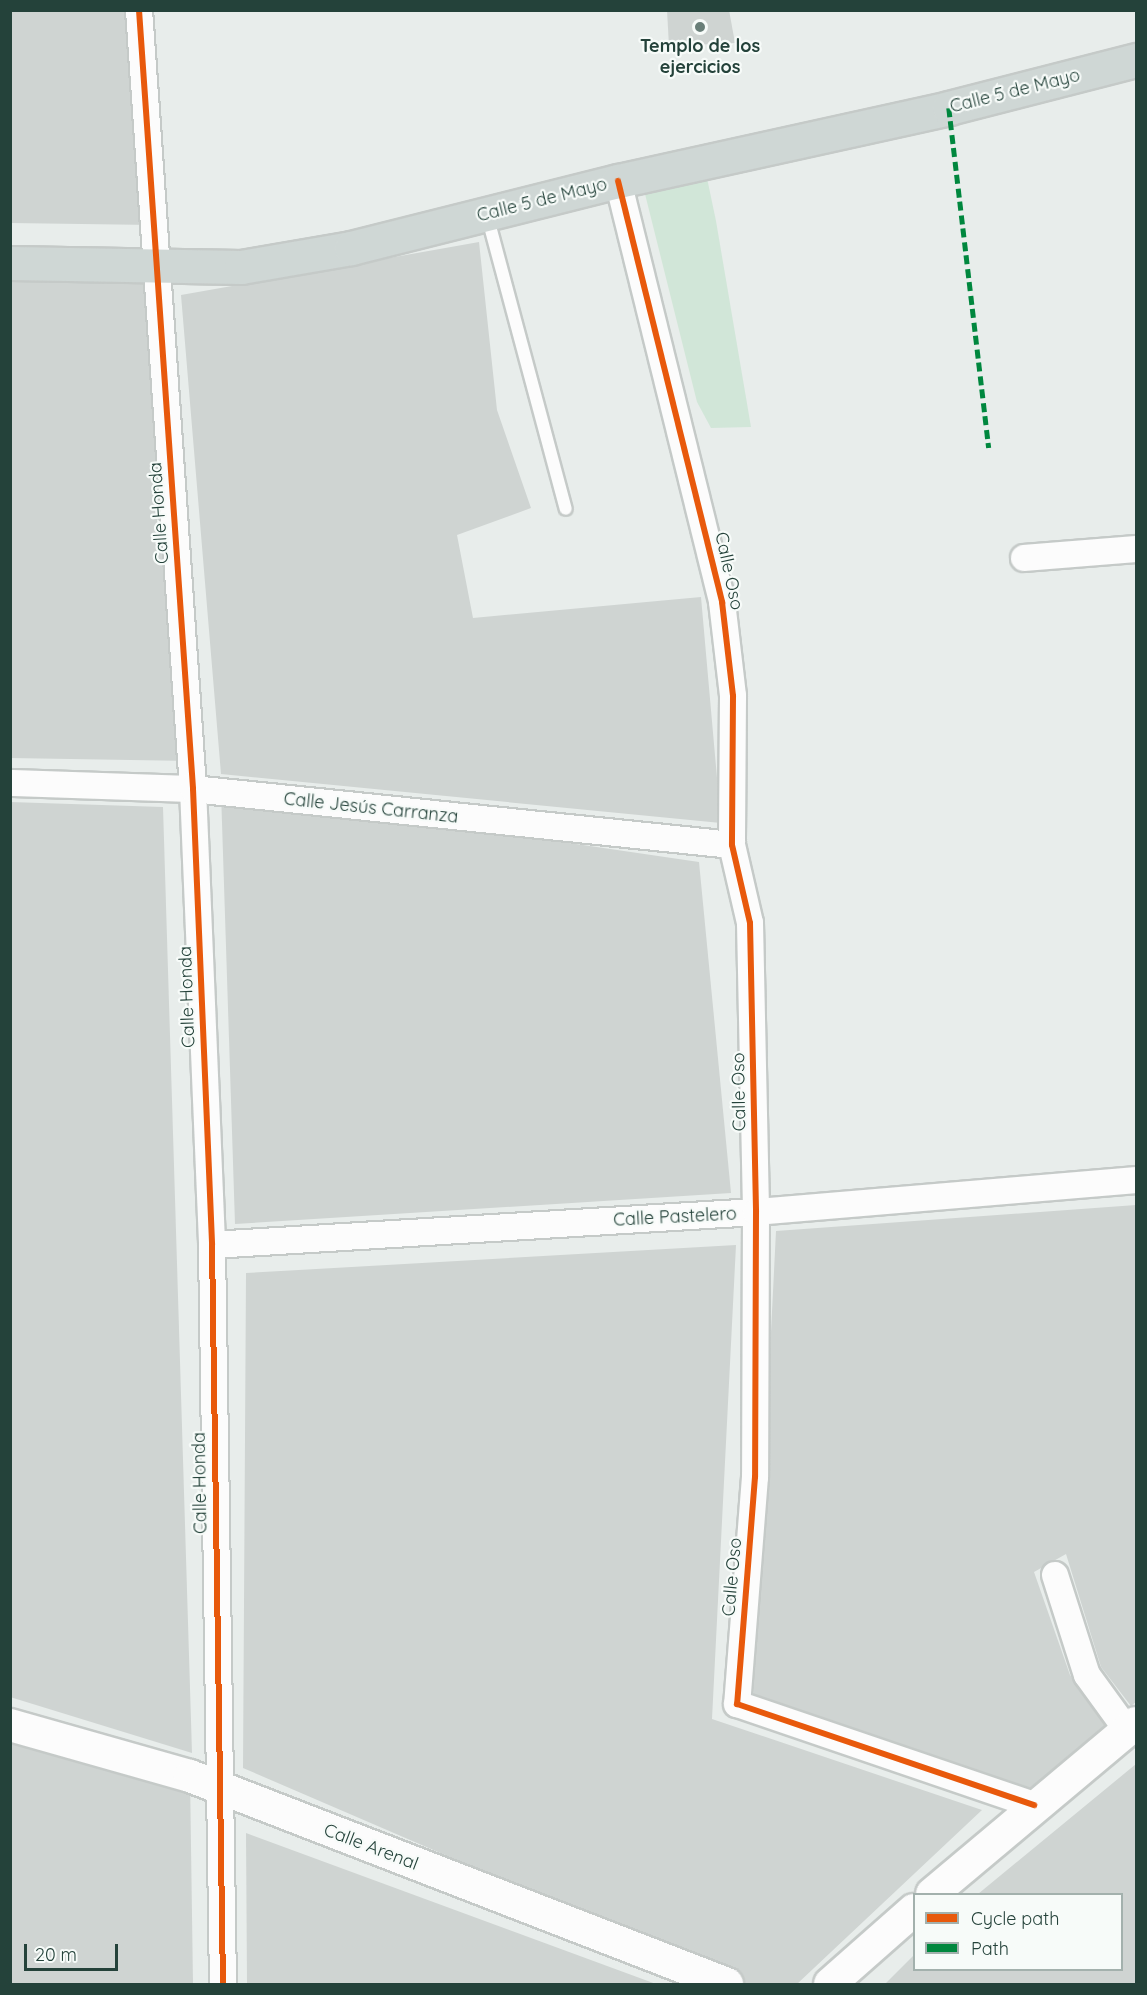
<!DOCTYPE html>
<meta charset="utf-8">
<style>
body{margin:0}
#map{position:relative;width:1147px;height:1995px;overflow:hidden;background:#e8edeb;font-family:Quicksand,sans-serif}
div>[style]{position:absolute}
.green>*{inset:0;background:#d1e6d8}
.building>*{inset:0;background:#cfd4d2}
.roads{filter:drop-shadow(2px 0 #c5cac8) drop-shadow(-2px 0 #c5cac8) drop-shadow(0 2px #c5cac8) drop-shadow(0 -2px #c5cac8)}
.service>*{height:12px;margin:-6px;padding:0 6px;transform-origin:6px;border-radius:6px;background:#fcfcfc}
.minor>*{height:26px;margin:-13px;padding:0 13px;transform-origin:13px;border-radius:13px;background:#fcfcfc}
.tertiary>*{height:32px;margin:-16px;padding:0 16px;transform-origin:16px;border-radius:16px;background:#fcfcfc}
.primary>*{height:33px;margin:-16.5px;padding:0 16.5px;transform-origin:16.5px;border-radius:16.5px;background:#cfd7d5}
.quiet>*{height:4.5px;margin-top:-2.25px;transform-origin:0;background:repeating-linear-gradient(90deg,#00873e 0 9px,transparent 0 13.5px)}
.cycleway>*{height:6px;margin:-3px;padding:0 3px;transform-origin:3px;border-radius:3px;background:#e8590c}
.dots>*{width:16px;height:16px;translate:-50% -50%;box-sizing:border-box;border:3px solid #f7fbf9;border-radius:50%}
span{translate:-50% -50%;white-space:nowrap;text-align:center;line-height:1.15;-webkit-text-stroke:4.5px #f7fbf9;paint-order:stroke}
.poi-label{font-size:18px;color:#24423a;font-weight:700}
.street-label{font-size:18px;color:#24423a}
.frame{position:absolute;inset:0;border:12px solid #24423a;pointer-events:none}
.legend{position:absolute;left:913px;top:1893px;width:210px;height:78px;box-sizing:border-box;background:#f7fbf9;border:2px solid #a3b1ad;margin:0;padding:8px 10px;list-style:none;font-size:18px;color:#24423a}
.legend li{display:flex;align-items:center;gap:12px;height:30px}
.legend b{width:30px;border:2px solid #a3b1ad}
.scale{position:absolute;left:24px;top:1944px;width:94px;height:27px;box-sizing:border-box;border:3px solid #24423a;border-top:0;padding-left:8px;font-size:18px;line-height:21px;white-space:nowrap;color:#24423a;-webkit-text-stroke:4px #f7fbf9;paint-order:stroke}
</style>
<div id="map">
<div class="green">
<i style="clip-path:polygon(707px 178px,716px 221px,751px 427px,711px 428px,697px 402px,645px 194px)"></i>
</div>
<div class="building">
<i style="clip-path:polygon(10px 10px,132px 10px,153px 225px,10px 223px)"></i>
<i style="clip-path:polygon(667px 10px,729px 10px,735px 43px,669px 46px)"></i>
<i style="clip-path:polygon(479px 242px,497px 410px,531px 508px,457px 535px,473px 618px,701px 597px,721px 823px,221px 774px,181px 295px)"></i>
<i style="clip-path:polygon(157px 267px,191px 761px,10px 758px,10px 268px)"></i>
<i style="clip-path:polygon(221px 792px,699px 862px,731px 1193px,235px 1224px)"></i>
<i style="clip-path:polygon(10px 802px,163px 807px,192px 1753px,10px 1697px)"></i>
<i style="clip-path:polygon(1136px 1205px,1136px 1702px,1131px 1706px,1101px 1667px,1066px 1554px,1034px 1572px,1070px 1675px,1111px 1730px,1028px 1789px,753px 1695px,776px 1231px)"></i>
<i style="clip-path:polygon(736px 1245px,712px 1719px,982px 1810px,797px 1984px,744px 1984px,243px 1768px,246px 1273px)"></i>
<i style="clip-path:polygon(10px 1732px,190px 1776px,193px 1984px,10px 1984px)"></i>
<i style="clip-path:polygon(1136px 1764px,1136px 1984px,885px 1984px,914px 1955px,914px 1970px,1122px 1970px,1122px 1894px,978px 1894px)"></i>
<i style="clip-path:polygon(246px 1833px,656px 1984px,247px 1984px)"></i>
</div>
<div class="roads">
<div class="service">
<i style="left:487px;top:215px;width:304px;rotate:75deg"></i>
</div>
<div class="minor">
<i style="left:139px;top:10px;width:781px;rotate:86.03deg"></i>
<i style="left:193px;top:789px;width:456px;rotate:87.6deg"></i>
<i style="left:212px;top:1245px;width:739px;rotate:89.15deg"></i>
<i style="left:618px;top:181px;width:434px;rotate:76.1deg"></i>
<i style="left:722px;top:602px;width:95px;rotate:83.3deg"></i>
<i style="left:733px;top:696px;width:149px;rotate:90.4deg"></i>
<i style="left:732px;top:845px;width:80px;rotate:77deg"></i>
<i style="left:750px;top:923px;width:289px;rotate:88.8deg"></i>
<i style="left:756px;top:1212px;width:265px;rotate:90.2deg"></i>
<i style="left:755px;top:1477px;width:228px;rotate:94.5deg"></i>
<i style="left:737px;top:1704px;width:314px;rotate:18.8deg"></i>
<i style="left:1024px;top:558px;width:112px;rotate:-4.6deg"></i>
<i style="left:10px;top:783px;width:183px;rotate:1.9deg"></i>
<i style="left:193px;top:789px;width:542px;rotate:5.93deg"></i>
<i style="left:212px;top:1245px;width:545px;rotate:-3.47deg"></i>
<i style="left:756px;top:1212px;width:381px;rotate:-4.8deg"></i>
<i style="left:1055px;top:1575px;width:105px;rotate:72.3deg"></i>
<i style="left:1087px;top:1675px;width:68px;rotate:54deg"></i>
</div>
<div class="tertiary">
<i style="left:10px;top:1725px;width:187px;rotate:15.8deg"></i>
<i style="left:190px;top:1776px;width:576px;rotate:21.17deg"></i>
<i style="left:932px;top:1894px;width:266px;rotate:-40deg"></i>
<i style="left:830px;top:1984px;width:112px;rotate:-41.4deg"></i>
</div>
<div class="primary">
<i style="left:10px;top:263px;width:231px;rotate:1deg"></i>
<i style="left:241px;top:267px;width:112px;rotate:-9.8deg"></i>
<i style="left:351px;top:248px;width:275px;rotate:-14.1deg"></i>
<i style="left:618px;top:181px;width:339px;rotate:-12.4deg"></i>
<i style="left:949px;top:108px;width:193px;rotate:-14.4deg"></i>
</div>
</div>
<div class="quiet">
<i style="left:949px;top:108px;width:342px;rotate:83.3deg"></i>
</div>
<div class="cycleway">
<i style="left:139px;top:10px;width:781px;rotate:86.03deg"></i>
<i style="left:193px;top:789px;width:456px;rotate:87.6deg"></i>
<i style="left:212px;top:1245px;width:739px;rotate:89.15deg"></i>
<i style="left:618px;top:181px;width:434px;rotate:76.1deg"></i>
<i style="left:722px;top:602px;width:95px;rotate:83.3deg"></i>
<i style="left:733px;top:696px;width:149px;rotate:90.4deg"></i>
<i style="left:732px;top:845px;width:80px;rotate:77deg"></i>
<i style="left:750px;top:923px;width:289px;rotate:88.8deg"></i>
<i style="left:756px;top:1212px;width:265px;rotate:90.2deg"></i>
<i style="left:755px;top:1477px;width:228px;rotate:94.5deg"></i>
<i style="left:737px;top:1704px;width:314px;rotate:18.8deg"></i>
</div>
<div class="dots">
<i style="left:700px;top:27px;background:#697e78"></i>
</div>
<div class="poi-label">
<span style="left:700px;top:57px">Templo de los<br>ejercicios</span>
</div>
<div class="street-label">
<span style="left:1015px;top:91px;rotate:-14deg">Calle 5 de Mayo</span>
<span style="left:542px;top:200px;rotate:-14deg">Calle 5 de Mayo</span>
<span style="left:159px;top:513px;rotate:-94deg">Calle Honda</span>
<span style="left:729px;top:571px;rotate:78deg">Calle Oso</span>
<span style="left:371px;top:808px;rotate:6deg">Calle Jesús Carranza</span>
<span style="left:187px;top:997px;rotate:-92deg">Calle Honda</span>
<span style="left:739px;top:1092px;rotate:-91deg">Calle Oso</span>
<span style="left:675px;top:1217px;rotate:-3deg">Calle Pastelero</span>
<span style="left:200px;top:1483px;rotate:-91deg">Calle Honda</span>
<span style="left:732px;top:1577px;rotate:-85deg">Calle Oso</span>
<span style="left:371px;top:1847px;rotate:21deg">Calle Arenal</span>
</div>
<div class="frame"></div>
<ul class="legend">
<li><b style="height:8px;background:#e8590c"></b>Cycle path</li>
<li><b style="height:8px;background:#00873e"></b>Path</li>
</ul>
<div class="scale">20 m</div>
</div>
